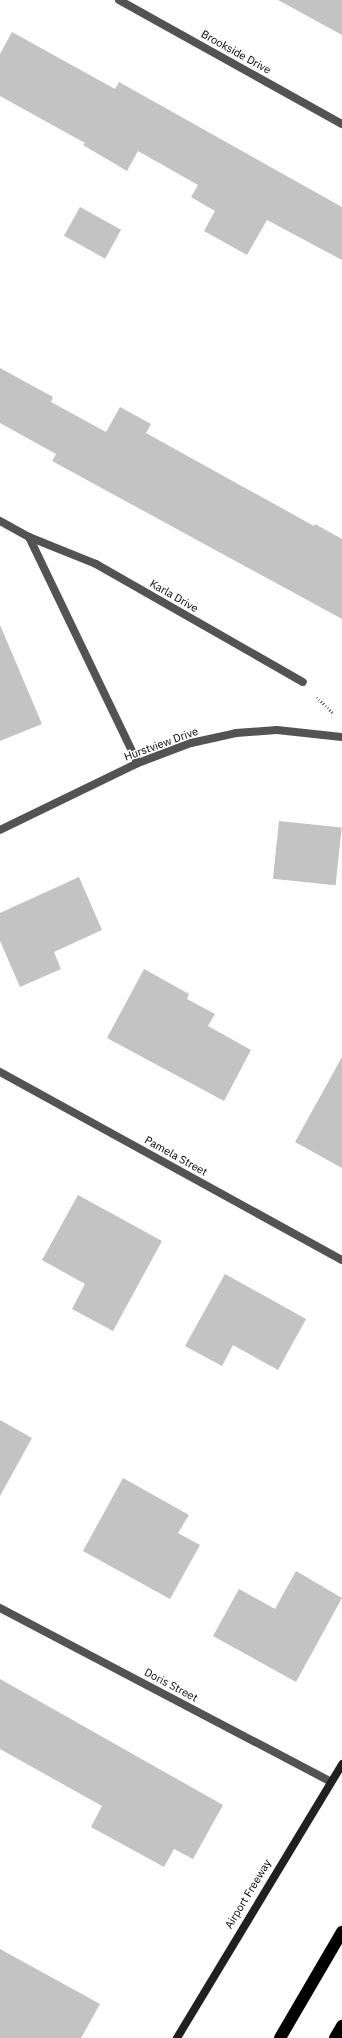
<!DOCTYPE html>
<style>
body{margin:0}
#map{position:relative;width:342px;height:2038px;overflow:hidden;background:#fff;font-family:"IBM Plex Sans",sans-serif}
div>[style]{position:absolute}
.building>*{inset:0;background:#c3c3c3;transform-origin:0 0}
.path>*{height:2.5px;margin-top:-1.25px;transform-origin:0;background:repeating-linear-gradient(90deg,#757575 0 1px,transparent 0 3px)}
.minor>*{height:8px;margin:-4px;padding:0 4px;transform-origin:4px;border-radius:4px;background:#535353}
.tertiary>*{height:8px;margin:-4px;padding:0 4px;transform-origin:4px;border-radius:4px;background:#535353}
.secondary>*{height:8px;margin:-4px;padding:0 4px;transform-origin:4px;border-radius:4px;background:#202020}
.motorway>*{height:12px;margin:-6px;padding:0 6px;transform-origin:6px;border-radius:6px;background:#000}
span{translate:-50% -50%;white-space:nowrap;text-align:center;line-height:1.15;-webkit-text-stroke:3px #fff;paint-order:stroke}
.street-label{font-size:11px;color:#000}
</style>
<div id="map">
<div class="building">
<i style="clip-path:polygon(278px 0,342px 0,342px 35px)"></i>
<i style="clip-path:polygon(12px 32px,115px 89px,119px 82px,342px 207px,342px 260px,267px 220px,247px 255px,204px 231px,215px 211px,191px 197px,198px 185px,138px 151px,127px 171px,83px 145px,85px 143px,0 96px,0 54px)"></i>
<i style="left:80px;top:207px;width:47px;height:33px;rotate:29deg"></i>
<i style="clip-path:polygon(0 368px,53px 397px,51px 402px,106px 432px,120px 407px,151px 424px,146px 433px,314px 526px,315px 524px,342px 539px,342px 619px,52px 461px,56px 454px,0 423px)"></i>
<i style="clip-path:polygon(0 625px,42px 724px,0 741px)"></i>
<i style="left:279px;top:821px;width:63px;height:58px;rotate:6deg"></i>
<i style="clip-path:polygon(79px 877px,102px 930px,54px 952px,61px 969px,20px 987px,0 941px,0 913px)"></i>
<i style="clip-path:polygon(144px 969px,189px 994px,187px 999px,215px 1014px,208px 1026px,251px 1050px,224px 1101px,107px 1038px)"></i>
<i style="clip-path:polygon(342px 1057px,342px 1168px,295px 1142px)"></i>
<i style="clip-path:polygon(78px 1195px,162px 1241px,113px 1331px,72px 1309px,85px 1284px,42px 1260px)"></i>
<i style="clip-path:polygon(225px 1274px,306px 1319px,278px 1370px,233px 1345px,222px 1366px,185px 1346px)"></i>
<i style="clip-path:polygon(0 1420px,32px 1438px,0 1496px)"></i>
<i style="clip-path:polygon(123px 1478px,189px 1515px,178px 1533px,200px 1545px,170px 1599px,83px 1551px)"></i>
<i style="clip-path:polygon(296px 1571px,342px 1598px,296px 1682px,213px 1636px,239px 1589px,275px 1609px)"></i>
<i style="clip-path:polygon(0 1679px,223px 1805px,193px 1859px,174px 1849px,164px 1867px,91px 1827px,102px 1806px,0 1749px)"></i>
<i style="clip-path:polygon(0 1949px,100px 2004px,81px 2038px,0 2038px)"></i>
</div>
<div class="path">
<i style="left:317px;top:697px;width:23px;rotate:45deg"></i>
</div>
<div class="minor">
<i style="left:119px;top:0;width:255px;rotate:29.1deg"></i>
<i style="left:0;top:521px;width:33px;rotate:29deg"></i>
<i style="left:29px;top:537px;width:251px;rotate:64.3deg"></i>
<i style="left:29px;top:537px;width:72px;rotate:21.9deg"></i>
<i style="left:96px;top:564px;width:238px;rotate:29.7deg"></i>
<i style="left:0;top:1072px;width:390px;rotate:28.8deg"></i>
<i style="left:0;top:1608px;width:374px;rotate:27.7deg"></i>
</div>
<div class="tertiary">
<i style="left:0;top:830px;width:153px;rotate:-25.9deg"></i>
<i style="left:138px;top:763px;width:57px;rotate:-20.7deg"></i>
<i style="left:191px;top:743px;width:46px;rotate:-12.5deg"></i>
<i style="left:236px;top:733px;width:41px;rotate:-4.2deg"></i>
<i style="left:277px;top:730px;width:65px;rotate:6.1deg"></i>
</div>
<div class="secondary">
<i style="left:177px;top:2038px;width:320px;rotate:-58.9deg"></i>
</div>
<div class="motorway">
<i style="left:280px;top:2038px;width:123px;rotate:-59.7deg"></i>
<i style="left:335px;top:2038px;width:14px;rotate:-60deg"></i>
</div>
<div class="street-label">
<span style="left:236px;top:52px;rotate:29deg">Brookside Drive</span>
<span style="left:174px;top:596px;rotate:30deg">Karla Drive</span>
<span style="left:161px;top:744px;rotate:-20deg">Hurstview Drive</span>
<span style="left:176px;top:1156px;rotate:29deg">Pamela Street</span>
<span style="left:171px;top:1685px;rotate:28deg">Doris Street</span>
<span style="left:248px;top:1894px;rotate:-59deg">Airport Freeway</span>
</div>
</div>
